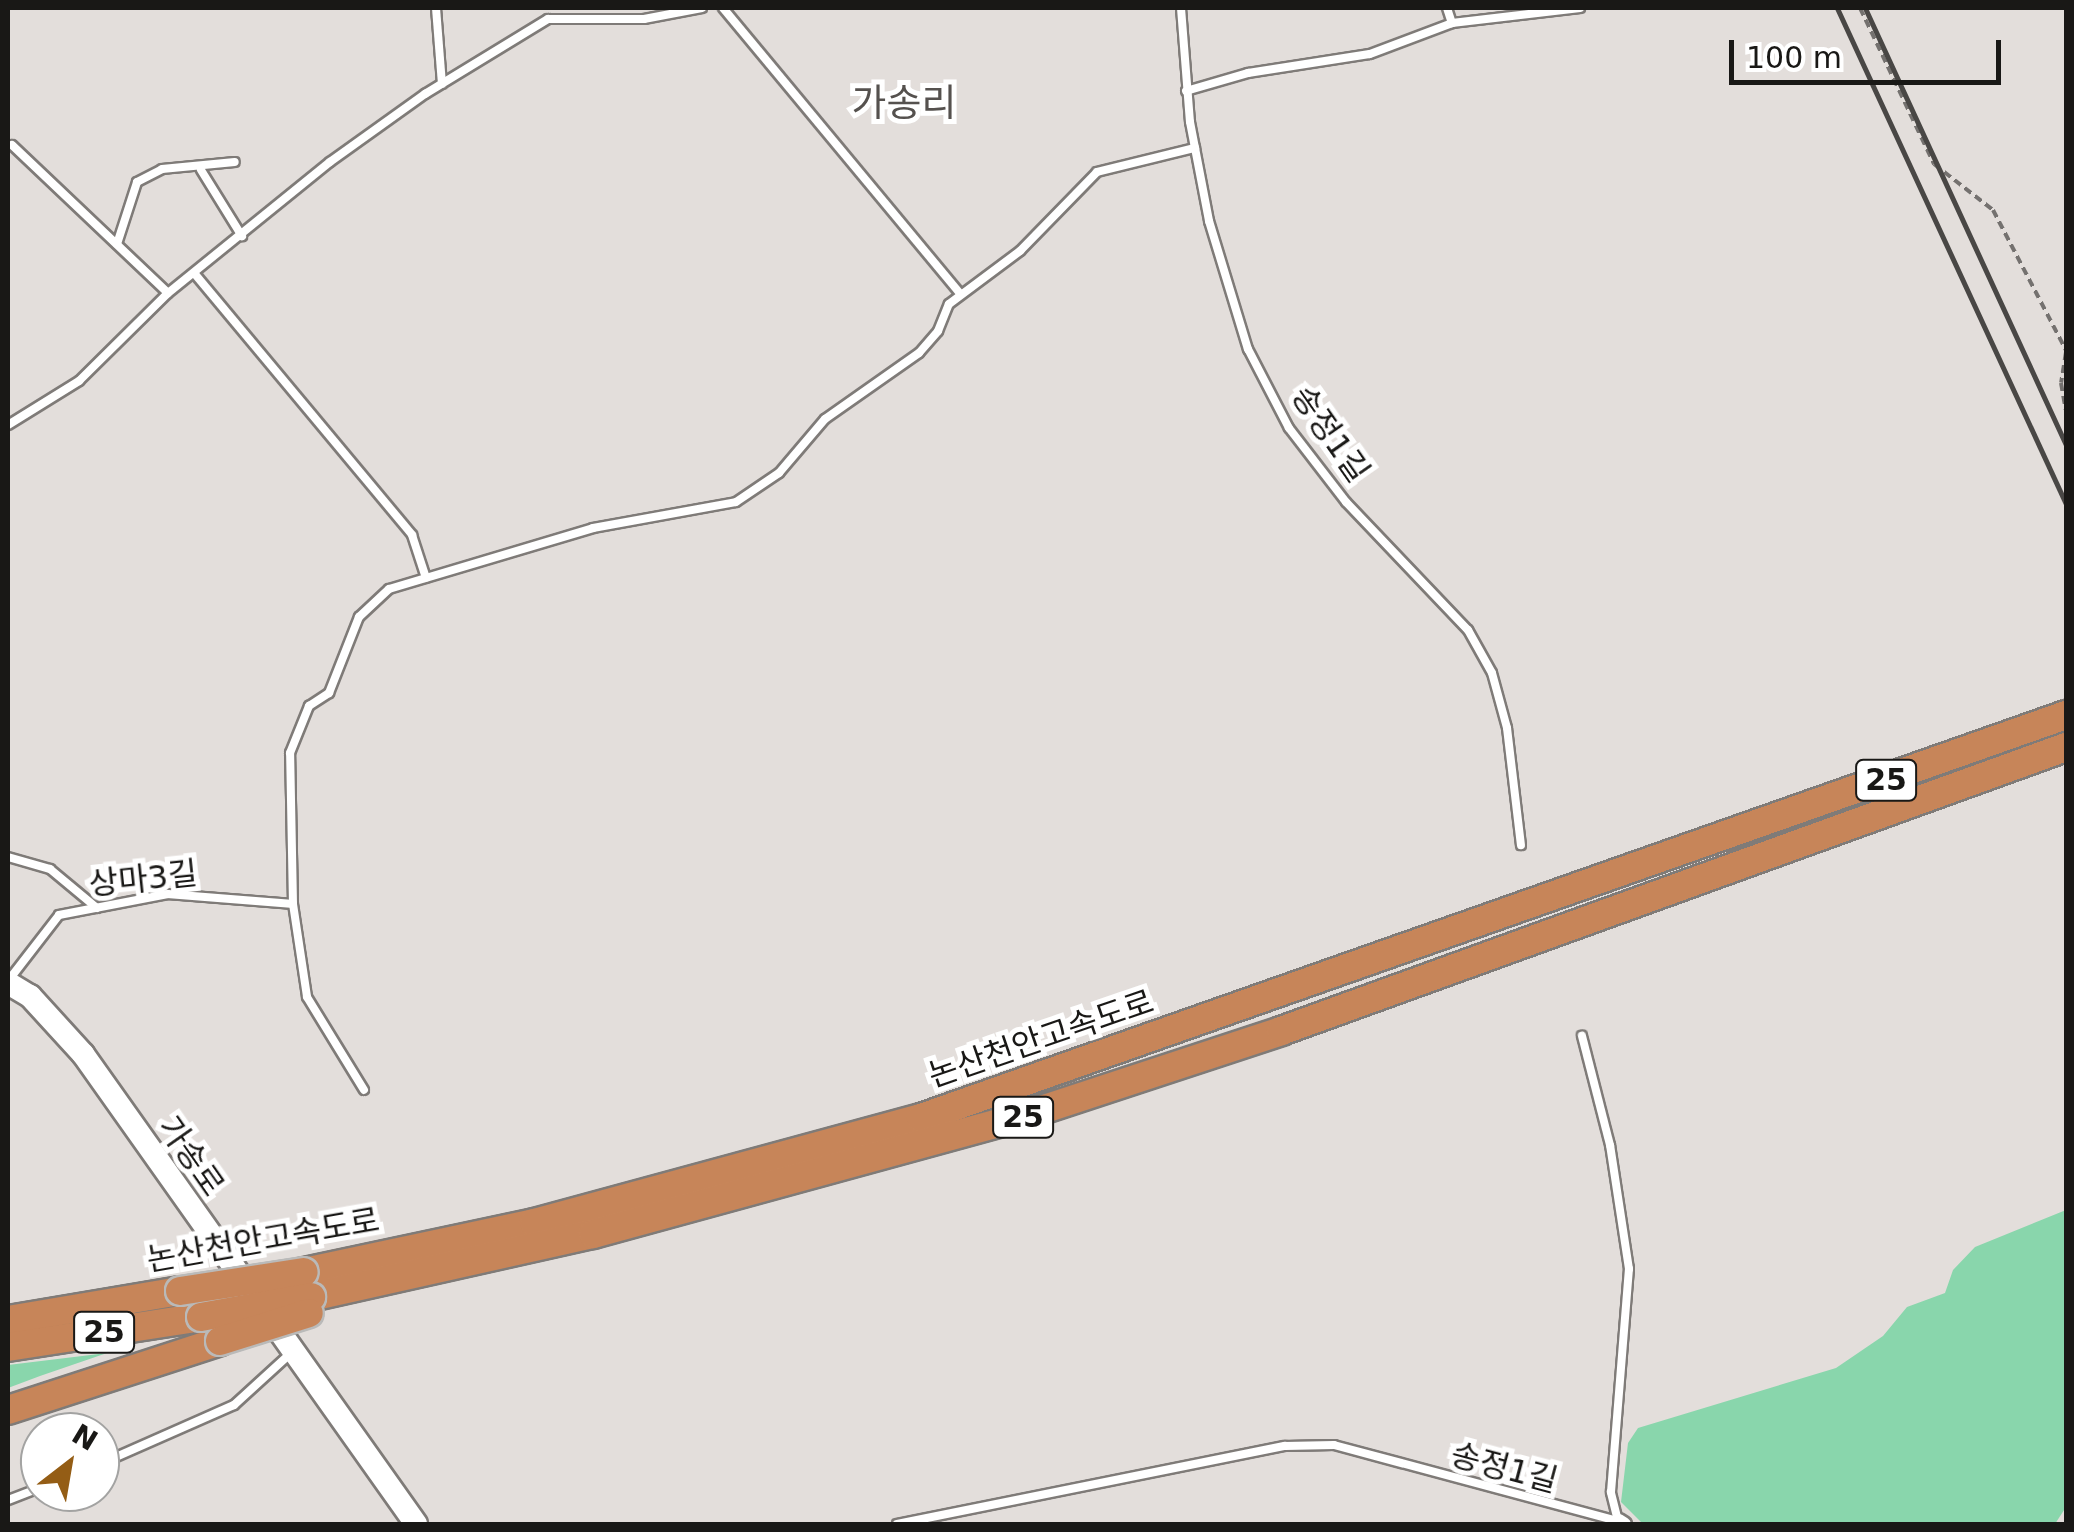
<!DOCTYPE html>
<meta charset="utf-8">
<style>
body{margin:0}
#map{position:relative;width:2074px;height:1532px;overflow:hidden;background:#e3dedb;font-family:"DejaVu Sans","Noto Sans KR",sans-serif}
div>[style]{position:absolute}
.green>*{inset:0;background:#89d6ac}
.path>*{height:4px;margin-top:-2px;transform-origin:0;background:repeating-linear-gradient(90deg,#74716f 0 8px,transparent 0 13px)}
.roads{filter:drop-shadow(2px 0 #7f7b78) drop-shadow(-2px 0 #7f7b78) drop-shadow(0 2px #7f7b78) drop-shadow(0 -2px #7f7b78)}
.lane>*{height:8px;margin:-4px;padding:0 4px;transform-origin:4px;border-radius:4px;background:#fff}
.street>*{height:15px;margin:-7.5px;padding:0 7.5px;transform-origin:7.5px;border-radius:7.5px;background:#fff}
.secondary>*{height:22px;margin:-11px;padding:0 11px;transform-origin:11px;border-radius:11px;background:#fff}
.highway>*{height:28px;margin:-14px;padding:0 14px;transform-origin:14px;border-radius:14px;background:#c78559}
.rail>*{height:5px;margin:-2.5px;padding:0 2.5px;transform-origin:2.5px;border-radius:2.5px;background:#494745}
.bridges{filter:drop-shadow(2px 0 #babab9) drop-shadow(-2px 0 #babab9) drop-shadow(0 2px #babab9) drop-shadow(0 -2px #babab9)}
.highway-bridge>*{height:28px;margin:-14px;padding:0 14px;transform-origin:14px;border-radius:14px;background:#c78559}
span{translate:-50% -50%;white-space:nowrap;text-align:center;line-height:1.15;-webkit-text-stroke:10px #fff;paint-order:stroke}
.shield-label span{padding:2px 8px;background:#fff;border:2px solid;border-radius:8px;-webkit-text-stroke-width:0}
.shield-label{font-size:30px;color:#191816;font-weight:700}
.street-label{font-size:32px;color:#191816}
.quarter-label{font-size:38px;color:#55514e}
.frame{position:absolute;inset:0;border:10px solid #191816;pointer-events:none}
.north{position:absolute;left:20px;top:1412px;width:100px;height:100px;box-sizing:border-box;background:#fff;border:2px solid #a3a3a2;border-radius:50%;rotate:31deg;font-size:28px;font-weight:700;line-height:40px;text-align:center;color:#191816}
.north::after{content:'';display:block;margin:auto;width:35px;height:45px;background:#945d15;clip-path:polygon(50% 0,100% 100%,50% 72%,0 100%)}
.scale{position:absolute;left:1729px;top:40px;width:272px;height:45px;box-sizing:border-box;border:5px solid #191816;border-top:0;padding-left:12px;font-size:30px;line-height:35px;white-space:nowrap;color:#191816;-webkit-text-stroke:8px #fff;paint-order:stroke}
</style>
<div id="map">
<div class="green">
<i style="clip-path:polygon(2066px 1210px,2066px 1507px,2055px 1524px,1643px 1524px,1621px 1502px,1628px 1443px,1638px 1428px,1836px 1368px,1883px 1336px,1907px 1307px,1945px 1293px,1953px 1270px,1975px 1247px)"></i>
<i style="clip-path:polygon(107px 1353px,40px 1376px,8px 1388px,8px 1365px)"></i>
</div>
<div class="path">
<i style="left:1860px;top:8px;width:173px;rotate:64.6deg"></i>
<i style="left:1934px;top:164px;width:75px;rotate:37.9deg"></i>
<i style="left:1993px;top:210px;width:158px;rotate:62.5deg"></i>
<i style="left:2066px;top:352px;width:31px;rotate:99deg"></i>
<i style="left:2061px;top:383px;width:27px;rotate:80deg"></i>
</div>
<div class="roads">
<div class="lane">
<i style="left:436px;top:8px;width:76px;rotate:85.5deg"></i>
<i style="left:723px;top:8px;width:371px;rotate:50.3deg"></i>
<i style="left:1181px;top:8px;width:114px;rotate:85.5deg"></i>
<i style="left:1190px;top:122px;width:101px;rotate:79.1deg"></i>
<i style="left:1209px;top:221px;width:134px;rotate:73.1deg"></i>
<i style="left:1248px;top:349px;width:89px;rotate:62.6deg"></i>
<i style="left:1289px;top:428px;width:93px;rotate:52.4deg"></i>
<i style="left:1346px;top:502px;width:177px;rotate:46.4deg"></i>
<i style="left:1468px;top:630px;width:49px;rotate:60.8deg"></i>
<i style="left:1492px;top:673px;width:57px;rotate:74.7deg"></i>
<i style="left:1507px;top:728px;width:118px;rotate:83.2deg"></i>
<i style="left:1447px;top:8px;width:16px;rotate:72deg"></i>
<i style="left:1186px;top:91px;width:65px;rotate:-16.2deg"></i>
<i style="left:1248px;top:73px;width:123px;rotate:-8.9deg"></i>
<i style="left:1370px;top:54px;width:88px;rotate:-20.7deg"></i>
<i style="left:1452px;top:23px;width:129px;rotate:-6.7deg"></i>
<i style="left:12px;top:145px;width:215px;rotate:43.5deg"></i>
<i style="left:201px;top:170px;width:78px;rotate:58.2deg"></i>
<i style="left:117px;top:244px;width:65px;rotate:-72.1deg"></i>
<i style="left:137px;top:182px;width:28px;rotate:-27deg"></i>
<i style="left:162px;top:169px;width:73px;rotate:-5.5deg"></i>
<i style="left:194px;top:273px;width:341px;rotate:50.2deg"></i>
<i style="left:412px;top:535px;width:45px;rotate:72deg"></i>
<i style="left:8px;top:425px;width:84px;rotate:-31.8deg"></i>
<i style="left:79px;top:381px;width:125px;rotate:-44.7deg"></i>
<i style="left:168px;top:293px;width:208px;rotate:-39deg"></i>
<i style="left:330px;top:162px;width:117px;rotate:-35.6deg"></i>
<i style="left:425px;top:94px;width:144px;rotate:-31.4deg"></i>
<i style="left:548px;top:19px;width:96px"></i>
<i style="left:644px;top:19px;width:59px;rotate:-10.7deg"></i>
<i style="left:8px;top:857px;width:44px;rotate:15.9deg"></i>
<i style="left:50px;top:869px;width:61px;rotate:39.7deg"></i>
<i style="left:293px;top:904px;width:151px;rotate:-91.1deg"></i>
<i style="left:290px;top:753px;width:51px;rotate:-68deg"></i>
<i style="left:309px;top:706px;width:24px;rotate:-33deg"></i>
<i style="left:329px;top:693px;width:82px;rotate:-68.5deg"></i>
<i style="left:359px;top:617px;width:41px;rotate:-43deg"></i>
<i style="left:389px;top:589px;width:213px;rotate:-16.6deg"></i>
<i style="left:593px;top:528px;width:145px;rotate:-10.3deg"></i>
<i style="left:736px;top:502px;width:52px;rotate:-34deg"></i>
<i style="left:779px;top:473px;width:71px;rotate:-49.6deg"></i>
<i style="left:825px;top:419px;width:115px;rotate:-35.1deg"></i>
<i style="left:919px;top:353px;width:29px;rotate:-49deg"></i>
<i style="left:938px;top:331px;width:29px;rotate:-68deg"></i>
<i style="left:949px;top:304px;width:89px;rotate:-36.7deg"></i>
<i style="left:1020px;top:251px;width:110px;rotate:-45.7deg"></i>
<i style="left:1097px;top:172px;width:101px;rotate:-13.8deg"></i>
<i style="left:8px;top:981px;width:83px;rotate:-52.3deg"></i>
<i style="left:59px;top:915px;width:111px;rotate:-10.9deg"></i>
<i style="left:168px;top:894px;width:125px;rotate:4.6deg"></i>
<i style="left:293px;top:904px;width:94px;rotate:81.4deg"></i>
<i style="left:307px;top:997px;width:109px;rotate:58.5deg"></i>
<i style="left:100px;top:1464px;width:146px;rotate:-23.8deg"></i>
<i style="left:234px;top:1405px;width:79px;rotate:-42.4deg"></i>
<i style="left:8px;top:1500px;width:34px;rotate:-21deg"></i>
<i style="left:897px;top:1524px;width:396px;rotate:-11.4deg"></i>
<i style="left:1285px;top:1446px;width:49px;rotate:-1.2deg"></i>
<i style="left:1334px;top:1445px;width:294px;rotate:15deg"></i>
<i style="left:1618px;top:1521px;width:30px;rotate:-104deg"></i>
<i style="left:1611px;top:1492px;width:224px;rotate:-85.4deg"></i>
<i style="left:1629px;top:1269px;width:125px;rotate:-98.7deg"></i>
<i style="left:1610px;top:1145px;width:113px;rotate:-104.4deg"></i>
</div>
<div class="street">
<i style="left:1618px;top:1521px;width:6px;rotate:31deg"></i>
</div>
<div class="secondary">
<i style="left:8px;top:983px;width:26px;rotate:31deg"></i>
<i style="left:30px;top:996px;width:79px;rotate:47.6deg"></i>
<i style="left:83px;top:1054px;width:576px;rotate:54.68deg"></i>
</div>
<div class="highway">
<i style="left:304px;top:1272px;width:235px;rotate:-12deg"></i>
<i style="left:534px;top:1223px;width:401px;rotate:-15.2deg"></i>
<i style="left:921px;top:1118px;width:1214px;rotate:-19.39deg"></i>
<i style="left:311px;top:1297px;width:289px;rotate:-12.6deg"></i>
<i style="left:593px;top:1234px;width:436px;rotate:-15.3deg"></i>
<i style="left:1014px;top:1119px;width:281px;rotate:-18.2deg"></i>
<i style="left:1281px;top:1031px;width:835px;rotate:-19.89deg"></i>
<i style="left:8px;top:1320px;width:174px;rotate:-9.6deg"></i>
<i style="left:8px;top:1347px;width:195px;rotate:-8.8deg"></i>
<i style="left:8px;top:1410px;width:223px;rotate:-18deg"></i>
</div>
</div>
<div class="rail">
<i style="left:1837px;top:8px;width:546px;rotate:65.22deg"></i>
<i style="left:1865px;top:8px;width:481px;rotate:65.3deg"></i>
</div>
<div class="bridges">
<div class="highway-bridge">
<i style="left:180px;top:1291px;width:125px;rotate:-8.7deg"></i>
<i style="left:201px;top:1317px;width:112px;rotate:-10.3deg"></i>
<i style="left:220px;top:1341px;width:93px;rotate:-17.5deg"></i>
</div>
</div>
<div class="shield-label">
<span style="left:1886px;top:780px">25</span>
<span style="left:1023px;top:1117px">25</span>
<span style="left:104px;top:1332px">25</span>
</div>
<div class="street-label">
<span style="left:1330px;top:434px;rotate:55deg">송정1길</span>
<span style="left:143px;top:879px;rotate:-6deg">상마3길</span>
<span style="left:1041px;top:1039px;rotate:-19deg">논산천안고속도로</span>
<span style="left:191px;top:1156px;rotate:55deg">가송로</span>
<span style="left:263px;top:1240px;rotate:-10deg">논산천안고속도로</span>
<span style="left:1504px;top:1468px;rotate:15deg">송정1길</span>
</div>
<div class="quarter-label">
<span style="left:904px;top:104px">가송리</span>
</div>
<div class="frame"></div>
<div class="north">N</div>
<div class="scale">100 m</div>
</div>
